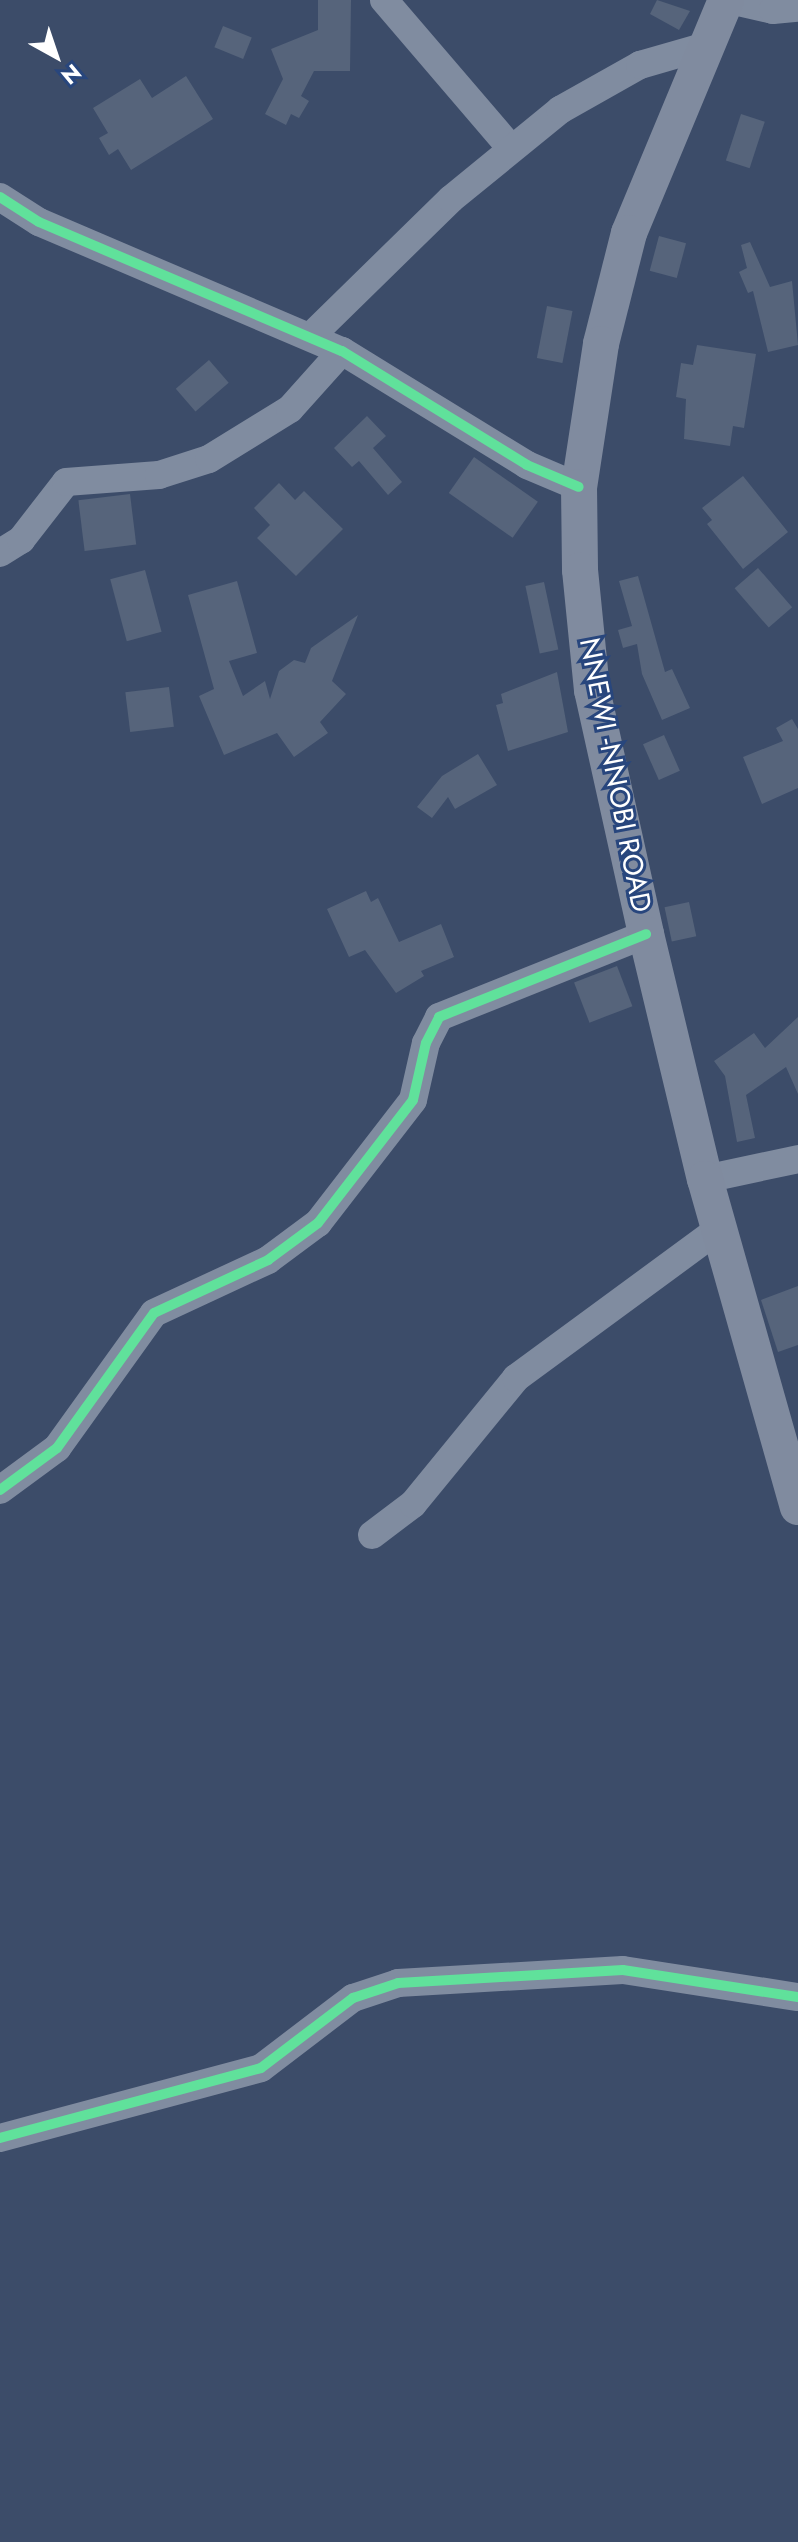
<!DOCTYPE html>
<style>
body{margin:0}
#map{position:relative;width:798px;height:2542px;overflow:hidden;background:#3c4c69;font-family:Jost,sans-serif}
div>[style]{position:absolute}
.building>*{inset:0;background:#56647b;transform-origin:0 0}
.minor>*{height:28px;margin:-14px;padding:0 14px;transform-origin:14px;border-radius:14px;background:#808ca0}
.major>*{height:36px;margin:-18px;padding:0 18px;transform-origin:18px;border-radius:18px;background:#808b9f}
.cycleway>*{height:10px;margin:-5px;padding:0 5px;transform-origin:5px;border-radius:5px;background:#60e19b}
span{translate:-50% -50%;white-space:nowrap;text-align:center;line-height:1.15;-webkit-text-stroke:6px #28467d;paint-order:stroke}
.street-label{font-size:28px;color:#fff}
.north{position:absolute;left:16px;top:16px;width:80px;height:80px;-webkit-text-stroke:6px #28467d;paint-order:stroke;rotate:140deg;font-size:22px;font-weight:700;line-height:32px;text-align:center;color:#fff}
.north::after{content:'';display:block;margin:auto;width:28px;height:36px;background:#fff;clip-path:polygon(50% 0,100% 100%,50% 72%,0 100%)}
</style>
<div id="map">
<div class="building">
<i style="clip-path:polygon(318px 0,351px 0,350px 71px,314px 71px,301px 96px,309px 101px,299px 118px,291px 114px,286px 125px,265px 114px,283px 79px,271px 49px,318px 30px)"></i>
<i style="clip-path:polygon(657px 0,690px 11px,679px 30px,650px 14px)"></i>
<i style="left:223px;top:26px;width:31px;height:23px;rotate:22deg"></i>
<i style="clip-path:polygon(186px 76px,213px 119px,131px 170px,118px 149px,109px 155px,99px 138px,108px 133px,93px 108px,140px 79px,152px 98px)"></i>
<i style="left:741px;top:114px;width:25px;height:49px;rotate:18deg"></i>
<i style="left:659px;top:236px;width:28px;height:36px;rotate:15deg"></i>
<i style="clip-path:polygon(750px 242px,770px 287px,792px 281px,798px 345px,768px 352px,753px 291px,748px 293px,739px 272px,747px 268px,741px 245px)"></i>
<i style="left:547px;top:306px;width:26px;height:53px;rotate:11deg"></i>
<i style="clip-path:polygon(697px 345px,756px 354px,744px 428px,733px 426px,730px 446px,684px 439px,686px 399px,676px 397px,681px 363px,693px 365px)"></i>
<i style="left:209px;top:360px;width:30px;height:44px;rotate:49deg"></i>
<i style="clip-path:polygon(367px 416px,386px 436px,373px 448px,402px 482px,388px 495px,359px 461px,352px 467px,334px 448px)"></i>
<i style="left:474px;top:457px;width:78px;height:44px;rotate:35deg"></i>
<i style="clip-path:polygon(743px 476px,788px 532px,743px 569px,707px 524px,712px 520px,702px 508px)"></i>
<i style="clip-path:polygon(279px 483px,295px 500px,304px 491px,343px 529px,296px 576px,257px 538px,270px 525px,254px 508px)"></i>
<i style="left:130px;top:494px;width:51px;height:52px;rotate:83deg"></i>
<i style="left:758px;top:568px;width:52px;height:31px;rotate:49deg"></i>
<i style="left:145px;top:570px;width:64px;height:36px;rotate:75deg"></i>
<i style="clip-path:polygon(638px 576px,665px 672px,672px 669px,690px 708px,662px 720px,642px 674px,637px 644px,623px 648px,618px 630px,632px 626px,619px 581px)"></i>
<i style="clip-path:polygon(237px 581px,257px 653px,229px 661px,243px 696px,265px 681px,270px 699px,279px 671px,294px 660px,305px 663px,311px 648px,358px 615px,332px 681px,346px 694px,320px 722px,328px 733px,294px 757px,277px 733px,224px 755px,199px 696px,214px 689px,188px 595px)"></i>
<i style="left:544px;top:582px;width:69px;height:19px;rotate:78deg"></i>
<i style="clip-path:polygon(557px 672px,568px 732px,508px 751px,496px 705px,503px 703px,501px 694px)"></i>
<i style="left:169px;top:687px;width:40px;height:44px;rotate:83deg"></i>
<i style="clip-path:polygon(792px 719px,798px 729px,798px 788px,762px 804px,743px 757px,783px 741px,776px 728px)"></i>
<i style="left:664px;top:735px;width:39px;height:23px;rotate:66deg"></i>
<i style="clip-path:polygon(478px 754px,497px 785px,455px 809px,448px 797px,432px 818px,417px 807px,442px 776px)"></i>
<i style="clip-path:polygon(366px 891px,371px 902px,378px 898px,399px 942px,441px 924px,454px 957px,421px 971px,424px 976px,396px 993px,365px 950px,349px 957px,327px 909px)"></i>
<i style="left:689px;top:902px;width:35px;height:25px;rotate:78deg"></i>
<i style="left:617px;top:966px;width:43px;height:46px;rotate:69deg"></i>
<i style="clip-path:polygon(798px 1017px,798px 1094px,786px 1067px,746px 1095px,755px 1138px,737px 1142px,725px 1076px,714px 1061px,754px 1033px,765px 1048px)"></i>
<i style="clip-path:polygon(798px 1286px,798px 1345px,778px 1352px,761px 1300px)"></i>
</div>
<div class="minor">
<i style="left:384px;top:0;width:195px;rotate:49.4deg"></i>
<i style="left:730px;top:0;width:44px;rotate:13.1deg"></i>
<i style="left:773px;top:10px;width:25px;rotate:-5deg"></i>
<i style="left:0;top:197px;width:46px;rotate:32.7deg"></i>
<i style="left:39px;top:222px;width:329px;rotate:23.1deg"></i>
<i style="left:342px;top:351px;width:217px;rotate:31.6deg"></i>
<i style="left:527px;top:465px;width:56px;rotate:22.9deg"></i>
<i style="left:310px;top:337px;width:197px;rotate:-44.4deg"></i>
<i style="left:451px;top:199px;width:141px;rotate:-39.2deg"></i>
<i style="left:560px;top:110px;width:92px;rotate:-29.4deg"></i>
<i style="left:640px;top:65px;width:69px;rotate:-16.1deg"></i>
<i style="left:0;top:553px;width:25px;rotate:-32deg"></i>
<i style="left:21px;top:540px;width:73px;rotate:-52.2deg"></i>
<i style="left:66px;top:482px;width:93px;rotate:-4.3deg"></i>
<i style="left:159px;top:475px;width:52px;rotate:-17.7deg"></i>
<i style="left:209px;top:459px;width:95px;rotate:-31.7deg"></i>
<i style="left:290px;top:409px;width:78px;rotate:-48.1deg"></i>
<i style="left:705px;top:1179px;width:95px;rotate:-12.1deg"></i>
<i style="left:0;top:1490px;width:71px;rotate:-36.4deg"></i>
<i style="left:57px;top:1448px;width:166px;rotate:-54.3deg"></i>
<i style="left:154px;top:1313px;width:126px;rotate:-24.9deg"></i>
<i style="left:268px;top:1260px;width:62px;rotate:-36.5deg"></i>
<i style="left:318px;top:1223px;width:155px;rotate:-52.3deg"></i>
<i style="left:413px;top:1100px;width:58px;rotate:-77.2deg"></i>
<i style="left:426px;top:1043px;width:29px;rotate:-63deg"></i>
<i style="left:439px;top:1017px;width:223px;rotate:-21.8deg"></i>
<i style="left:372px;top:1535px;width:51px;rotate:-37.1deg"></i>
<i style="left:413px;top:1504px;width:163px;rotate:-50.7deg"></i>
<i style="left:516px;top:1378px;width:252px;rotate:-36.3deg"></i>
<i style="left:0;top:2138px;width:270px;rotate:-15deg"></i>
<i style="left:261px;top:2068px;width:116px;rotate:-37.3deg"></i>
<i style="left:353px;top:1998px;width:47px;rotate:-18.4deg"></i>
<i style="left:398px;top:1983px;width:225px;rotate:-3.3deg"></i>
<i style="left:623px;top:1970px;width:177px;rotate:8.8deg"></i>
</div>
<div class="major">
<i style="left:726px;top:0;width:252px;rotate:112.6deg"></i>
<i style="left:629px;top:233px;width:114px;rotate:104.2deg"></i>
<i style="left:601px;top:344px;width:145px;rotate:98.7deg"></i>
<i style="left:579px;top:487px;width:83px;rotate:89.3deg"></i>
<i style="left:580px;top:570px;width:121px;rotate:84.3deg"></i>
<i style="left:592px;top:690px;width:250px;rotate:77.5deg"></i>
<i style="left:646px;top:934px;width:252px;rotate:76.5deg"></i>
<i style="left:705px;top:1179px;width:341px;rotate:74.2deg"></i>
</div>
<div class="cycleway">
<i style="left:0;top:197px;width:46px;rotate:32.7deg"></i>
<i style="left:39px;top:222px;width:329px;rotate:23.1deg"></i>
<i style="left:342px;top:351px;width:217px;rotate:31.6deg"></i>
<i style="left:527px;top:465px;width:56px;rotate:22.9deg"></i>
<i style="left:0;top:1490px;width:71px;rotate:-36.4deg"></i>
<i style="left:57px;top:1448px;width:166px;rotate:-54.3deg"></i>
<i style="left:154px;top:1313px;width:126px;rotate:-24.9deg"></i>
<i style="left:268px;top:1260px;width:62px;rotate:-36.5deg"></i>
<i style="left:318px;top:1223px;width:155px;rotate:-52.3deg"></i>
<i style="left:413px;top:1100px;width:58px;rotate:-77.2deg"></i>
<i style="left:426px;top:1043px;width:29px;rotate:-63deg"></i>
<i style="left:439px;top:1017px;width:223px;rotate:-21.8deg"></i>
<i style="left:0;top:2138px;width:270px;rotate:-15deg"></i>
<i style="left:261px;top:2068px;width:116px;rotate:-37.3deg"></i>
<i style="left:353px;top:1998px;width:47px;rotate:-18.4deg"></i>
<i style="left:398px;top:1983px;width:225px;rotate:-3.3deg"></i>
<i style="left:623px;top:1970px;width:177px;rotate:8.8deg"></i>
</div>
<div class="street-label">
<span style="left:615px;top:775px;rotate:79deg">NNEWI -NNOBI ROAD</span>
</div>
<div class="north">N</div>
</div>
